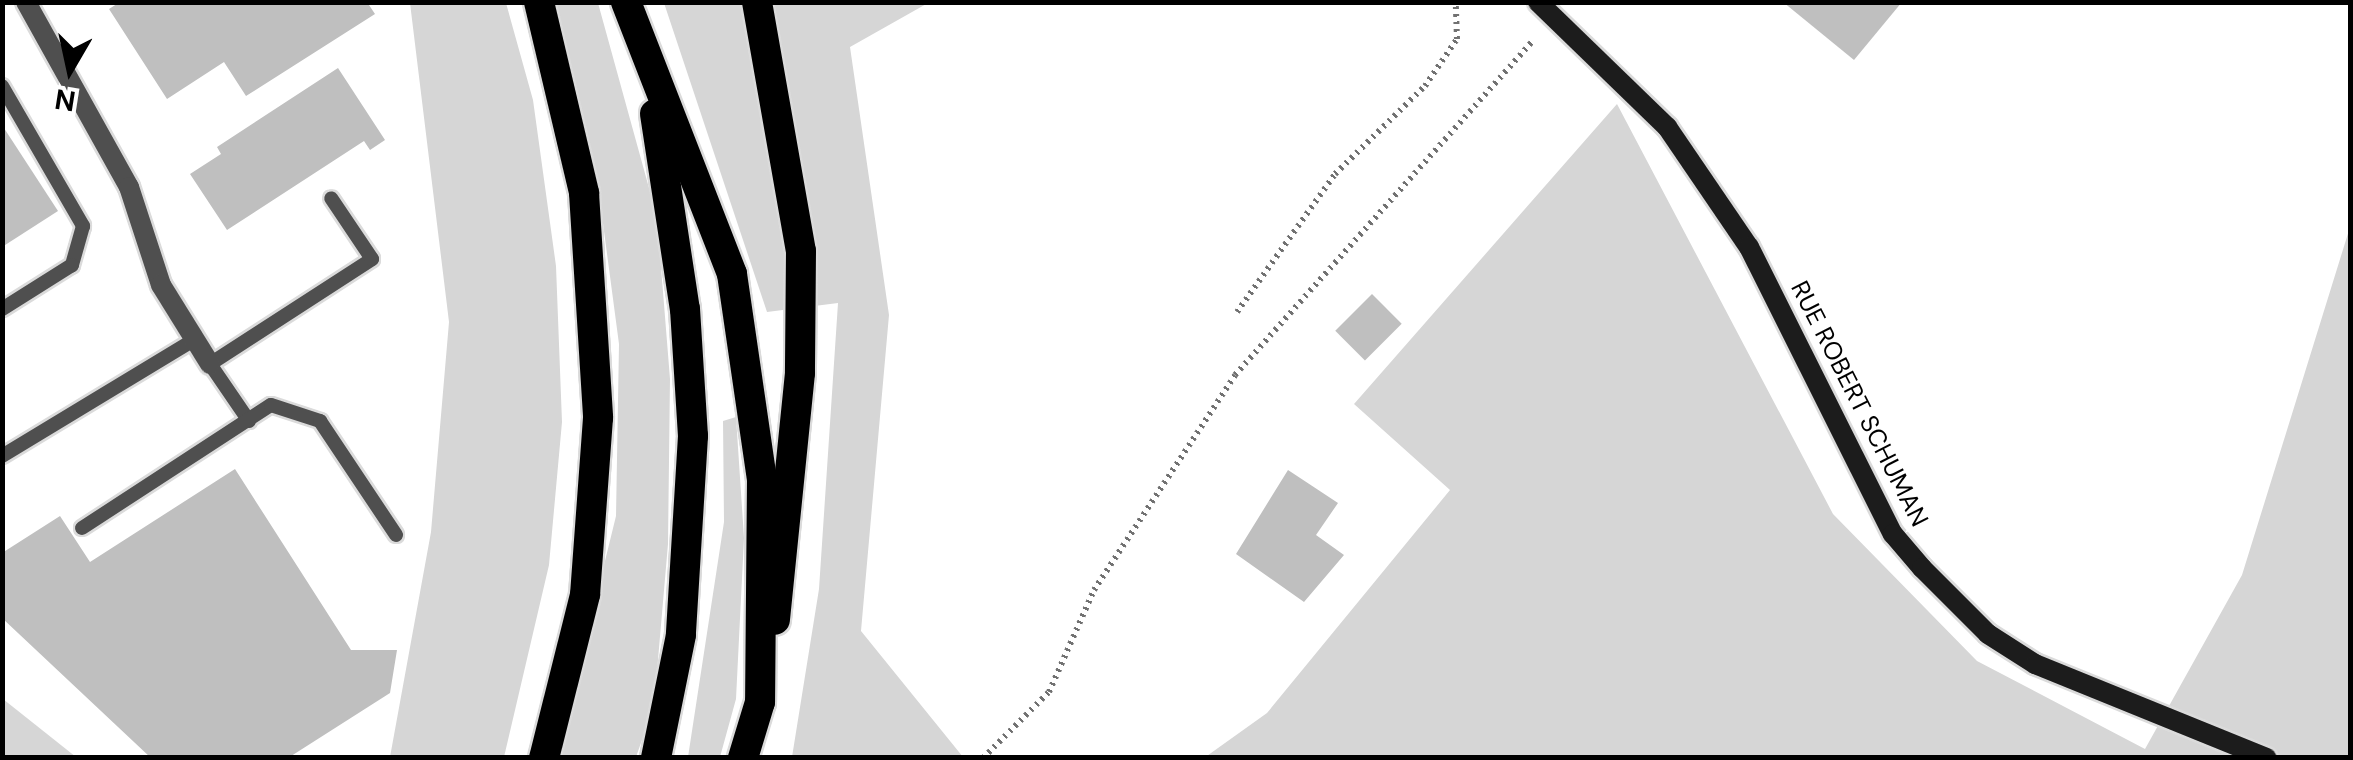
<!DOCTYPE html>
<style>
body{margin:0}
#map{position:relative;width:2353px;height:760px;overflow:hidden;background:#fff;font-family:"DM Sans",sans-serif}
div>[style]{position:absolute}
.green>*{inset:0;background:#d6d6d6}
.building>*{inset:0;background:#bfbfbf;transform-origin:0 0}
.path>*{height:6px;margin-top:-3px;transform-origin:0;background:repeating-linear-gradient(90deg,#717171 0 2.5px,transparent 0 7.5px)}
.roads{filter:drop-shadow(2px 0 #dbdbdb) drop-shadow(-2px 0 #dbdbdb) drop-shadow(0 2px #dbdbdb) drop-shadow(0 -2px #dbdbdb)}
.lane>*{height:14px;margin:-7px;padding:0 7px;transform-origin:7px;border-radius:7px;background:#4f4f4f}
.street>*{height:20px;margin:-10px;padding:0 10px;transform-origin:10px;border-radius:10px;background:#4f4f4f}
.secondary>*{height:20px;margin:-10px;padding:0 10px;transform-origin:10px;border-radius:10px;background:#1c1c1c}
.highway>*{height:30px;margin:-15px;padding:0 15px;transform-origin:15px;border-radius:15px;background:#000}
span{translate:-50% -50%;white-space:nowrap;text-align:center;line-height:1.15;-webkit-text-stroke:8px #fff;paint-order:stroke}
.street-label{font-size:25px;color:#000}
.frame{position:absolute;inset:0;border:5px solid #000;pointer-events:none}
.north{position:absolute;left:20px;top:20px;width:100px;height:100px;-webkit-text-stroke:8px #fff;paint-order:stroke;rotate:189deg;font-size:28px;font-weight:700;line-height:40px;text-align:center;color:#000}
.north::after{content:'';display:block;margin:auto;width:35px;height:45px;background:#000;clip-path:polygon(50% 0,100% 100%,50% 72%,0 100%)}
</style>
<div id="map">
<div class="green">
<i style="clip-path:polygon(410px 3px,506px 3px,533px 100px,556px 266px,562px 422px,549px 565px,504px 757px,390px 757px,431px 532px,449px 322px)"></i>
<i style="clip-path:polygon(554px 3px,598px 3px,657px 217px,670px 379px,668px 544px,654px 706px,636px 757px,557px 757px,616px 516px,619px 344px,600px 201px)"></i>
<i style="clip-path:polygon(664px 3px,928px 3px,850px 47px,889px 315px,861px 631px,963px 757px,792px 757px,819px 589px,838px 303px,767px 312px)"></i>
<i style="clip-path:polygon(1617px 104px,1833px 514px,1977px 661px,2145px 749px,2242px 575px,2350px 227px,2350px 757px,1204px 758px,1267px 713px,1450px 490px,1354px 404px)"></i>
<i style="clip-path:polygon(736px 417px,744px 538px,736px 699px,720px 757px,688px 757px,724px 522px,723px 421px)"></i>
<i style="clip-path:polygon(3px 699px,76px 757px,3px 757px)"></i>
</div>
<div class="building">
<i style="clip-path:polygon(120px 2px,367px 2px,375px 14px,246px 96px,224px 62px,167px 99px,109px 9px)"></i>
<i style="clip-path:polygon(1783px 2px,1902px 2px,1854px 60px)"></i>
<i style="clip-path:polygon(338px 68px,385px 140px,370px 150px,364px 141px,227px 230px,190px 174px,221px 154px,217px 147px)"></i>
<i style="clip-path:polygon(2px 125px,58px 211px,2px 247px)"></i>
<i style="left:1372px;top:294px;width:42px;height:52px;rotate:45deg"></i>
<i style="clip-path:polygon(235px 469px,351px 650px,397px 650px,390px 693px,288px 758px,151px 758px,2px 618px,2px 553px,60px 516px,90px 562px)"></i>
<i style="clip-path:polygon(1288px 470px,1338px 503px,1316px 535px,1344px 555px,1304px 602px,1236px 554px)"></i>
</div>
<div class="path">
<i style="left:1237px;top:312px;width:169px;rotate:-54.6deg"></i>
<i style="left:1335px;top:174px;width:126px;rotate:-44.4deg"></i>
<i style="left:1425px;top:86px;width:57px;rotate:-55.8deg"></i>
<i style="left:1457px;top:39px;width:37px;rotate:-92deg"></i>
<i style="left:983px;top:758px;width:93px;rotate:-45deg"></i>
<i style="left:1049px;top:692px;width:111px;rotate:-66.2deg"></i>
<i style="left:1094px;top:590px;width:257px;rotate:-56.7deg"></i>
<i style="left:1235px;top:375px;width:446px;rotate:-48.3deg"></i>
</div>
<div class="roads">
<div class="lane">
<i style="left:2px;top:86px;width:162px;rotate:59.9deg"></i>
<i style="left:83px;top:226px;width:41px;rotate:105.8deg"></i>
<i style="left:72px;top:265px;width:83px;rotate:147.8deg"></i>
<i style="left:249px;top:421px;width:69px;rotate:-124.4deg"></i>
<i style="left:210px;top:364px;width:193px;rotate:-32.9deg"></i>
<i style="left:372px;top:259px;width:73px;rotate:-123.9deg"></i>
<i style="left:2px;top:456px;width:226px;rotate:-31.2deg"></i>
<i style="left:82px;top:528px;width:225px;rotate:-33.1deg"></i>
<i style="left:271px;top:405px;width:52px;rotate:18.1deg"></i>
<i style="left:320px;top:421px;width:137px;rotate:56.3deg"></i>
</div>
<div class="street">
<i style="left:26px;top:2px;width:212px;rotate:60.9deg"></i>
<i style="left:129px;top:187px;width:103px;rotate:71.9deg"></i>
<i style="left:161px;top:285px;width:93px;rotate:58.2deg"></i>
</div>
<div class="secondary">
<i style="left:1538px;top:2px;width:180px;rotate:44.1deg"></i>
<i style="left:1667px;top:127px;width:145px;rotate:55.7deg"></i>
<i style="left:1749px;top:247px;width:321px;rotate:63.4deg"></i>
<i style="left:1893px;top:534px;width:45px;rotate:49.5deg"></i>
<i style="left:1922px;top:568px;width:93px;rotate:45deg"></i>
<i style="left:1988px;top:634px;width:56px;rotate:32.6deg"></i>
<i style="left:2035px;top:664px;width:250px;rotate:22.1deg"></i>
</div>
<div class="highway">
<i style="left:539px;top:2px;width:196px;rotate:76.7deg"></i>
<i style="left:584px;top:193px;width:225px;rotate:86.4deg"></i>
<i style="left:598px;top:418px;width:177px;rotate:94.2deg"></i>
<i style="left:585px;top:595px;width:168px;rotate:104.1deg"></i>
<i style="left:626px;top:2px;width:292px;rotate:68.7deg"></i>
<i style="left:732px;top:274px;width:207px;rotate:81.7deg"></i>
<i style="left:762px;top:479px;width:223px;rotate:90.5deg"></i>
<i style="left:760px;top:702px;width:59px;rotate:106.9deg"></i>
<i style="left:757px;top:2px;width:253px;rotate:80deg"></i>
<i style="left:801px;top:251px;width:122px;rotate:90.5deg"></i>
<i style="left:800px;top:373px;width:248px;rotate:95.8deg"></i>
<i style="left:655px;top:114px;width:197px;rotate:81.3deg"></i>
<i style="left:685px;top:309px;width:127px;rotate:86.4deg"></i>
<i style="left:693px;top:436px;width:199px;rotate:93.5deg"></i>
<i style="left:681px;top:635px;width:126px;rotate:101.5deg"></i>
</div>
</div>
<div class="street-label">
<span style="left:1859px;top:404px;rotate:63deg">RUE ROBERT SCHUMAN</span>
</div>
<div class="frame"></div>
<div class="north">N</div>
</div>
